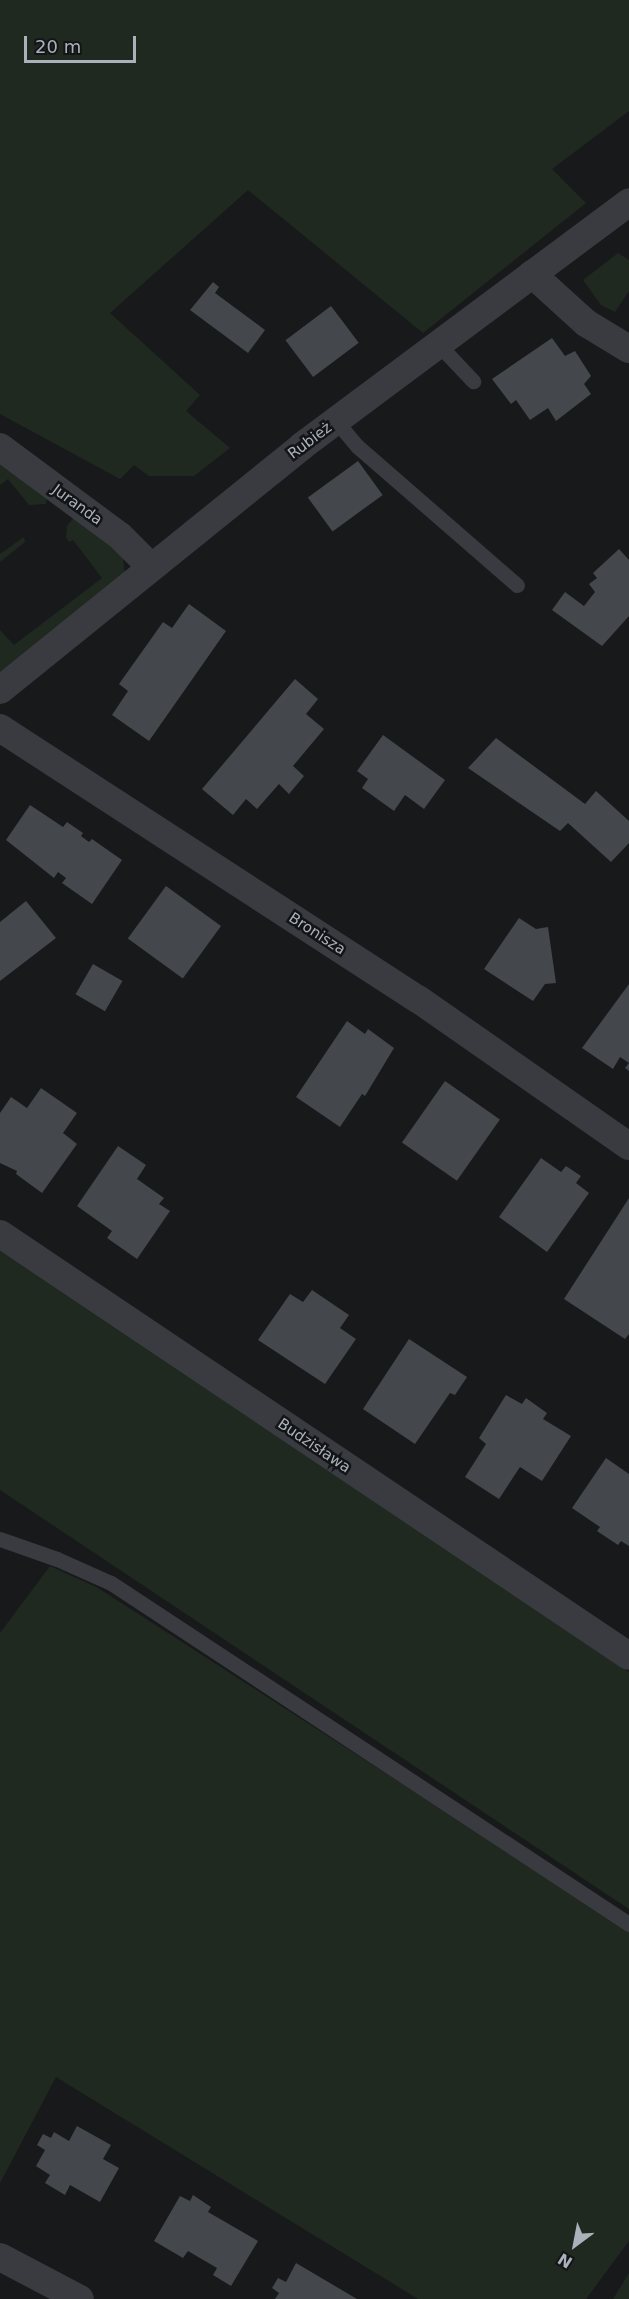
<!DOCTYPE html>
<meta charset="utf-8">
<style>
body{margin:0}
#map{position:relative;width:629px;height:2299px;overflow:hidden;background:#18191b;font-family:"DejaVu Sans",sans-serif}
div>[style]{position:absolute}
.green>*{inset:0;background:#202920}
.building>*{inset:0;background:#44474b;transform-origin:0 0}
.lane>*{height:15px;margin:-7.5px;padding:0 7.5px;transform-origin:7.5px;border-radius:7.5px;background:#393b40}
.street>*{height:28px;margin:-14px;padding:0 14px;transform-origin:14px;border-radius:14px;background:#393b40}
span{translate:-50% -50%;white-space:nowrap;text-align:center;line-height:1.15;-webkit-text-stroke:5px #131416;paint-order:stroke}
.street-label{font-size:15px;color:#aab1bb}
.north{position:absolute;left:545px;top:2215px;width:60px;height:60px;-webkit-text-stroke:4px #131416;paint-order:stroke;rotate:212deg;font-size:16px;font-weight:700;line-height:24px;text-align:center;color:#aab1bb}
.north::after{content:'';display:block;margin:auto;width:21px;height:27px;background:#aab1bb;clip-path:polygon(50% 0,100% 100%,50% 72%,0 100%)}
.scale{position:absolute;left:24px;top:36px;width:112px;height:27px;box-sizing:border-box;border:3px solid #aab1bb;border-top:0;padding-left:8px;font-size:18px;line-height:21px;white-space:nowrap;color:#aab1bb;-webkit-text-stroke:4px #131416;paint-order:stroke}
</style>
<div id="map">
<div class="green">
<i style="clip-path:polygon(0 0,629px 0,629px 111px,552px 169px,586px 203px,423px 333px,248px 190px,110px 313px,200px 395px,186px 411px,230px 448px,194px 476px,149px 476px,134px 465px,120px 479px,0 414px)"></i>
<i style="clip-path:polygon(618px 253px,629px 260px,629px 291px,615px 312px,601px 305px,583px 280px)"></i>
<i style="clip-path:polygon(0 461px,47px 497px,46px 504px,29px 505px,8px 479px,0 485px)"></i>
<i style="clip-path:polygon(74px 517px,123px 556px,125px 578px,0 674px,0 630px,14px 645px,102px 578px,73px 540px,69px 542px,66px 537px,67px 526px)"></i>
<i style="clip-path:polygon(24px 537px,25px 542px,0 562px,0 554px)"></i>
<i style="clip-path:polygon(0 1251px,629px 1672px,629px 1909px,0 1490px)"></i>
<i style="clip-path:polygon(50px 1566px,98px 1588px,629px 1930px,629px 2241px,586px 2299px,418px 2299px,56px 2077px,0 2183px,0 1633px)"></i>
<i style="clip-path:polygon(629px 2273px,629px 2299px,613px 2299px)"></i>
</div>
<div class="building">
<i style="clip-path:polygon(213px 282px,219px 287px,215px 293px,265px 330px,248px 353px,190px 310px)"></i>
<i style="left:331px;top:306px;width:46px;height:57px;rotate:53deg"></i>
<i style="clip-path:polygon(552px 338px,565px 356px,575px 351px,591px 376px,584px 384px,591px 394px,556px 421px,548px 408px,530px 420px,516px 400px,511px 404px,492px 379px)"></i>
<i style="left:358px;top:461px;width:42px;height:62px;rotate:54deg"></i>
<i style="clip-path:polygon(619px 549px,629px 560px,629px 616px,602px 646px,552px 610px,565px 592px,584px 606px,595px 592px,589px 584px,597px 578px,593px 573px)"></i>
<i style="clip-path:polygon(189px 604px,226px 631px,149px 741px,112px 715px,128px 691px,119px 684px,163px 622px,172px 628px)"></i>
<i style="clip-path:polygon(295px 679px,318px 699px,306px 714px,324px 729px,293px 766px,304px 776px,289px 794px,279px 784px,257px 809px,246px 799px,233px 815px,202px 789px)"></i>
<i style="clip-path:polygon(383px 735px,445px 780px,424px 809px,405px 795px,394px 811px,362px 788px,368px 779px,357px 771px)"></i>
<i style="clip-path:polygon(496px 738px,585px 804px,596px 791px,629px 821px,629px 843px,611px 862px,568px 823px,560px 831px,468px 768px)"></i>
<i style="clip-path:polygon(30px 805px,63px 827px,67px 822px,83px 833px,81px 836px,89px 842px,92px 839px,122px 860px,92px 904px,62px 883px,66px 878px,58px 872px,54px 878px,6px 840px)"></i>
<i style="left:166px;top:886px;width:68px;height:65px;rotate:36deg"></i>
<i style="clip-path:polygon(26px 901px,56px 938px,0 981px,0 922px)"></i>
<i style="clip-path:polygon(519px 918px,536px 929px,548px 927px,556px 983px,545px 984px,533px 1001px,484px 969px)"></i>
<i style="left:93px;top:964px;width:34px;height:35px;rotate:30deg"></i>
<i style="clip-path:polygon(629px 984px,629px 1071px,625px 1068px,629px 1063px,620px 1057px,613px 1069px,582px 1048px)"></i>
<i style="clip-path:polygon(347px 1021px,365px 1034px,368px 1029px,394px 1048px,365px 1096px,362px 1094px,340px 1127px,296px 1097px)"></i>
<i style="left:445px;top:1081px;width:67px;height:75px;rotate:35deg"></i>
<i style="clip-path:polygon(41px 1088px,77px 1113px,63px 1133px,77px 1144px,42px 1193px,16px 1174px,17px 1171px,0 1163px,0 1113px,11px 1097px,27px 1108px)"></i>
<i style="clip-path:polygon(118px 1146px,146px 1165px,137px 1179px,164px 1198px,159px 1204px,170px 1211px,137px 1259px,107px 1238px,112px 1231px,77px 1206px)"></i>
<i style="clip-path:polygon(541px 1158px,561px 1172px,566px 1166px,581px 1176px,576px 1183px,589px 1193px,547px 1252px,499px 1217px)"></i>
<i style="clip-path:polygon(629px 1198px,629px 1334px,625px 1339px,564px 1299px)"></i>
<i style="clip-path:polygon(312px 1290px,349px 1315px,340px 1328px,356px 1339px,325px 1384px,258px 1340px,290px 1294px,303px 1302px)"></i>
<i style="clip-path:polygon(409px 1339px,467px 1377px,455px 1395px,450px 1393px,415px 1444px,363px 1409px)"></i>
<i style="clip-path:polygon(506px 1395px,522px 1404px,526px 1398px,547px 1413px,543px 1419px,571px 1436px,542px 1481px,520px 1467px,499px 1499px,465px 1477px,486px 1444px,479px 1438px)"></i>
<i style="clip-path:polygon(606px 1458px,629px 1474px,629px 1546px,621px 1541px,618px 1545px,597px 1531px,600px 1527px,572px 1508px)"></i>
<i style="clip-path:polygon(77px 2126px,111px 2145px,103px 2159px,119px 2168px,100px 2202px,70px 2185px,65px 2195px,45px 2183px,50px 2175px,36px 2166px,45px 2150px,37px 2145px,43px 2134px,51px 2138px,54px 2132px,69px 2141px)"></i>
<i style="clip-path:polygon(193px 2195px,211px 2207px,208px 2212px,258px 2241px,231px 2286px,213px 2275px,217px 2268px,188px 2251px,183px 2258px,154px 2241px,180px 2196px,190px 2201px)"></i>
<i style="clip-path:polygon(296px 2263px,357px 2299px,275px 2299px,279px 2293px,272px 2288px,278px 2278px,286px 2282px)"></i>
</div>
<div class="lane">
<i style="left:439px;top:345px;width:50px;rotate:46.6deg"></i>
<i style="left:336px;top:421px;width:33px;rotate:50deg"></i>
<i style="left:357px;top:446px;width:212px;rotate:41deg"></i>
<i style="left:0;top:1539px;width:60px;rotate:19.3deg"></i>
<i style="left:57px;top:1559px;width:59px;rotate:24deg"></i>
<i style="left:111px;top:1583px;width:620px;rotate:33.36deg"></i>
</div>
<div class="street">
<i style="left:532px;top:274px;width:73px;rotate:42.2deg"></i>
<i style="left:586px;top:323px;width:50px;rotate:31.2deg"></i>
<i style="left:0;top:447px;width:149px;rotate:36.6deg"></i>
<i style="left:120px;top:536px;width:44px;rotate:45deg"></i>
<i style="left:0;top:690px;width:388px;rotate:-38.9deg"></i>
<i style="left:302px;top:446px;width:408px;rotate:-36.7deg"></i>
<i style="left:0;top:728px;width:498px;rotate:33deg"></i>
<i style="left:418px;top:999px;width:257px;rotate:34.9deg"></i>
<i style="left:0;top:1234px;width:757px;rotate:33.86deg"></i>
<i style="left:0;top:2257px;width:90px;rotate:27.7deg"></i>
</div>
<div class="street-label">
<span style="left:310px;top:441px;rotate:-37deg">Rubież</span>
<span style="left:77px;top:505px;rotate:36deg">Juranda</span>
<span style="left:317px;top:934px;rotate:33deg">Bronisza</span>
<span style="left:314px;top:1446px;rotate:34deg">Budzisława</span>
</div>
<div class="north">N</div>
<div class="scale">20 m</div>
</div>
